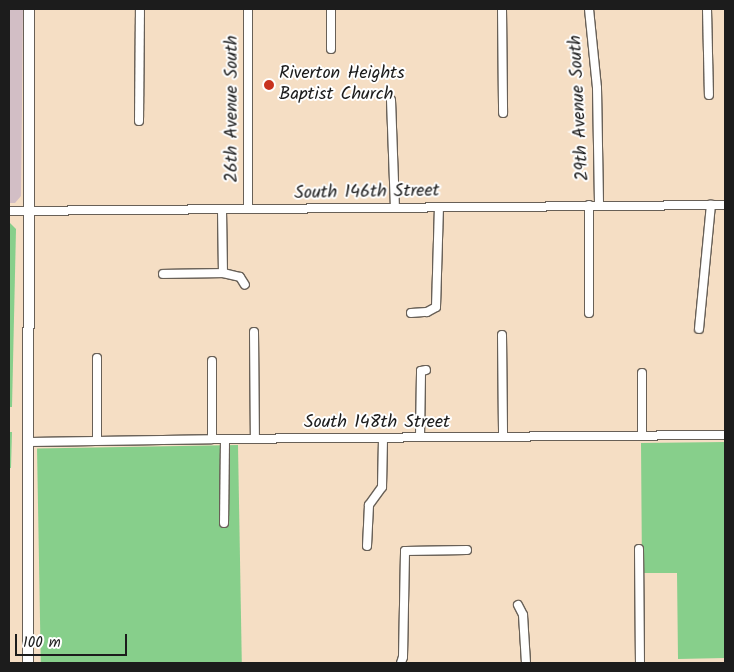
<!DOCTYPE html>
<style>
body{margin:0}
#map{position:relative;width:734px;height:672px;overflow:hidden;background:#f5dec4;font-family:Kalam,sans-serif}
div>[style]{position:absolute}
.industrial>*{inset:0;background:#d2bec5}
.green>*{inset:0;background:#87cf8b;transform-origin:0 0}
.roads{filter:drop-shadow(1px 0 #686057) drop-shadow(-1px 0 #686057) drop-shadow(0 1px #686057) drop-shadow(0 -1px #686057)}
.street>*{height:8px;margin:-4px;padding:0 4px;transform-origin:4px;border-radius:4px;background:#fff}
.secondary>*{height:10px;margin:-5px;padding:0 5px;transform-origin:5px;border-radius:5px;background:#fff}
.dots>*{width:14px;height:14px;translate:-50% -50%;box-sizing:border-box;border:2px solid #fff;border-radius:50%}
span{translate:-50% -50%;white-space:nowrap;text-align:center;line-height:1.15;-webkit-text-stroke:4px #fff;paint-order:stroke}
.poi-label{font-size:18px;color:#1c1c1c}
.left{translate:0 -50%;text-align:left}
.street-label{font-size:18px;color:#1c1c1c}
.frame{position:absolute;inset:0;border:10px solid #1c1c1c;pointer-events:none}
.scale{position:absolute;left:15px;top:634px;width:112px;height:22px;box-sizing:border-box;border:2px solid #1c1c1c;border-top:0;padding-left:6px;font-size:15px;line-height:18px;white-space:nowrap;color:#1c1c1c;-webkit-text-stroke:4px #fff;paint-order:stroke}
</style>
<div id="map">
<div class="industrial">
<i style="clip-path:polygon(9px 9px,23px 9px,21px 196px,15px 203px,9px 203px)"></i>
</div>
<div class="green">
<i style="clip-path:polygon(9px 222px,16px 229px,12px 407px,9px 407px)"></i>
<i style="clip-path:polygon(9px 432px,12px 432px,11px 468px,9px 468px)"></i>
<i style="clip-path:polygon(725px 442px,725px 658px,678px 659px,677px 573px,642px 573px,641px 443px)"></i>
<i style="left:238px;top:445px;width:218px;height:201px;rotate:89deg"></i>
</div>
<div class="roads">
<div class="street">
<i style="left:248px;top:9px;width:200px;rotate:90deg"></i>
<i style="left:331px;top:9px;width:40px;rotate:90deg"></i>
<i style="left:502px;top:9px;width:104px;rotate:89.4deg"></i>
<i style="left:589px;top:9px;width:79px;rotate:84.2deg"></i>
<i style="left:597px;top:88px;width:117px;rotate:89deg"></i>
<i style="left:707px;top:9px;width:86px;rotate:88.7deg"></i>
<i style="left:391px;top:100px;width:107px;rotate:87.9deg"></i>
<i style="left:139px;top:121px;width:112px;rotate:-89.5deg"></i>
<i style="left:589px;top:205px;width:108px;rotate:90deg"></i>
<i style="left:222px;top:210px;width:63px;rotate:89.1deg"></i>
<i style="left:223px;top:273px;width:17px;rotate:13deg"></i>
<i style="left:240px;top:277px;width:9px;rotate:58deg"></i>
<i style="left:9px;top:211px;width:716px;rotate:-0.48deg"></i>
<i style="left:163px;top:274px;width:60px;rotate:-1deg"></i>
<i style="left:411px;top:313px;width:16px;rotate:-4deg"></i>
<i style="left:427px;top:312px;width:10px;rotate:-29deg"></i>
<i style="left:436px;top:307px;width:100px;rotate:-88.3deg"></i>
<i style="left:699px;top:329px;width:125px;rotate:-84.5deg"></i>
<i style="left:254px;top:332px;width:107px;rotate:89.5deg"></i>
<i style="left:502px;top:335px;width:102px;rotate:89.4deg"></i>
<i style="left:97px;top:358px;width:82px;rotate:90deg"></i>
<i style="left:212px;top:361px;width:78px;rotate:90deg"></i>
<i style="left:642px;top:373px;width:62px;rotate:90deg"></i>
<i style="left:420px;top:437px;width:66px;rotate:-89.1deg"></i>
<i style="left:421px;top:371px;width:5px;rotate:-11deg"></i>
<i style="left:30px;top:442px;width:182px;rotate:-0.9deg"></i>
<i style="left:212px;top:439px;width:513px;rotate:-0.45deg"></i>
<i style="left:224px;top:523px;width:84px;rotate:-89.3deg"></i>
<i style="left:367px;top:546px;width:41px;rotate:-87.2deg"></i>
<i style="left:369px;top:505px;width:22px;rotate:-54deg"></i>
<i style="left:382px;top:487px;width:49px;rotate:-88.8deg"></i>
<i style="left:639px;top:549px;width:114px;rotate:89.5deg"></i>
<i style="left:518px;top:605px;width:11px;rotate:63deg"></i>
<i style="left:523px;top:615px;width:48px;rotate:86.4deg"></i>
<i style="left:401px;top:663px;width:6px;rotate:-72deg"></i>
<i style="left:403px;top:657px;width:106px;rotate:-88.9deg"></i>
<i style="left:405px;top:551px;width:62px;rotate:-0.9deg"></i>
</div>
<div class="secondary">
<i style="left:28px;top:663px;width:654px;rotate:-89.91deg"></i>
</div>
</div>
<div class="dots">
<i style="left:269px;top:85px;background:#c8321e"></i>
</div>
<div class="poi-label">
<span class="left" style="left:279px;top:85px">Riverton Heights<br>Baptist Church</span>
</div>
<div class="street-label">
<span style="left:580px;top:108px;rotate:-93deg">29th Avenue South</span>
<span style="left:233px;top:109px;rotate:-90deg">26th Avenue South</span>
<span style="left:367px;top:193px;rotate:-1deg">South 146th Street</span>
<span style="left:377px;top:423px">South 148th Street</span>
</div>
<div class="frame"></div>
<div class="scale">100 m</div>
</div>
